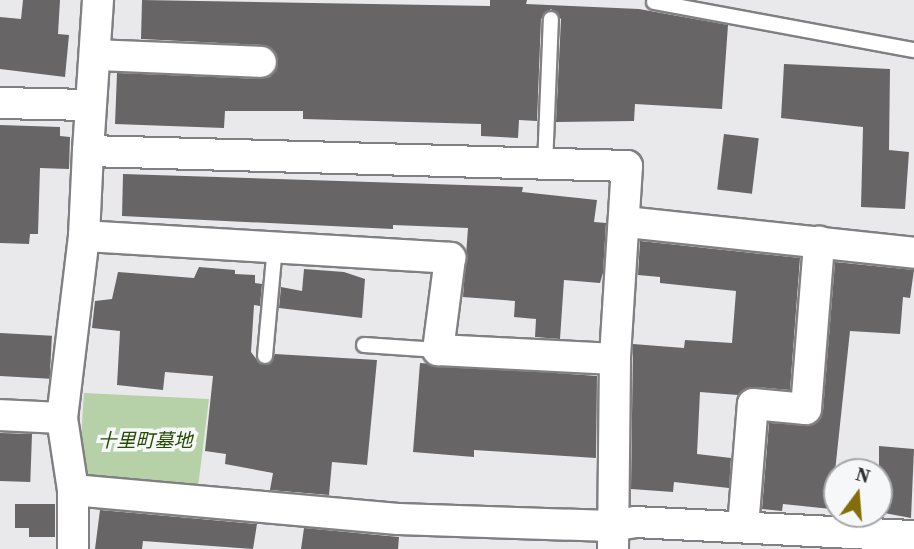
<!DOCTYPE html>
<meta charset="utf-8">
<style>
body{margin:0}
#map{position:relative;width:914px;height:549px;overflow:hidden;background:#e9e9eb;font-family:"Source Serif 4","Noto Sans JP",serif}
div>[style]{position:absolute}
.green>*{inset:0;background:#b6d1a7}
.building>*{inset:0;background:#676566;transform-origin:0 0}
.roads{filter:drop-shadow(2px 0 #808082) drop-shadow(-2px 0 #808082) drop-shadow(0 2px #808082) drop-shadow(0 -2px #808082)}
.lane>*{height:14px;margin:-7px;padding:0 7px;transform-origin:7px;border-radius:7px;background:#fff}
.street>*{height:30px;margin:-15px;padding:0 15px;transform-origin:15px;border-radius:15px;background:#fff}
span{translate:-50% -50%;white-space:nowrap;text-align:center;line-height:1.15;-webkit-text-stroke:7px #f6f7f8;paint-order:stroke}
.park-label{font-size:19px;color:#254b00;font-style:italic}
.north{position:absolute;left:823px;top:458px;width:70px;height:70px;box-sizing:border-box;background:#f6f7f8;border:2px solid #a6a7a8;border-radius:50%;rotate:16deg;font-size:19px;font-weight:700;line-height:28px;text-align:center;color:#2f2f30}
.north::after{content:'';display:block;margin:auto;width:24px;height:32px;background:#846d0a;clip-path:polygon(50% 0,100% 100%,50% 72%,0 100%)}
</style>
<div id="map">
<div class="green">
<i style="clip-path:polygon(84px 393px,209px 399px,198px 487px,89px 484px,80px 454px)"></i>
</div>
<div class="building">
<i style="clip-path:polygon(23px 0,60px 0,58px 34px,69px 35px,65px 77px,0 69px,0 17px,21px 19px)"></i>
<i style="clip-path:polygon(142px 0,490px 6px,490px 0,527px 0,526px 4px,639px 9px,728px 25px,722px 109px,635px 104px,634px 121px,556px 122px,561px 19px,551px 9px,541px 19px,537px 121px,519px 120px,518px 138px,481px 136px,481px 124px,303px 119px,303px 111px,225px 111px,224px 128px,115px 124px,117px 73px,260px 79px,270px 77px,278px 63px,276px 53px,262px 45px,141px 39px)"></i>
<i style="clip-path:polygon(784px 64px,890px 69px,889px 150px,909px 152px,905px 209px,861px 207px,863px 127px,781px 118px)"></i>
<i style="clip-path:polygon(0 125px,60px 127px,60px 136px,70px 137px,69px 169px,40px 168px,38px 234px,30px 234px,29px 244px,0 243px)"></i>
<i style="left:724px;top:134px;width:35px;height:56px;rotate:7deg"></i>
<i style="clip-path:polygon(123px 174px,523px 187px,522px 192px,597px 200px,594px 222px,606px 223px,603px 273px,600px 283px,564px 280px,560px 339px,535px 337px,536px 319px,514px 317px,515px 301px,463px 297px,468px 228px,393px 225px,393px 229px,122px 216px)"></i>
<i style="clip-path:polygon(640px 241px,800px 258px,790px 390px,755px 387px,738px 395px,700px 392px,697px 454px,731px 458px,729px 488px,674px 482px,673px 492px,631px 489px,633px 344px,684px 348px,685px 340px,732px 343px,736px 291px,660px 283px,660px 277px,638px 275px)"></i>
<i style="clip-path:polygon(835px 262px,914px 270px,910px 298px,903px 297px,900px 334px,850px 331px,831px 509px,783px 504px,782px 511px,762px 509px,769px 423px,813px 425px,823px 411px)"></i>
<i style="clip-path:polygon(199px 267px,235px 270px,235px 274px,255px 275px,255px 283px,262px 284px,260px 306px,254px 305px,251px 352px,260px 364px,270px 364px,275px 354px,377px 360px,367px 465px,332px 462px,329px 495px,270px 490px,273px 473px,225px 464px,226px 454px,205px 451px,213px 376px,165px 372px,163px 390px,117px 385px,120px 331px,92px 328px,95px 301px,112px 299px,118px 272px,194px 278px)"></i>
<i style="clip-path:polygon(304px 269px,344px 272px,365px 279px,362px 318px,279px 308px,281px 287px,302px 291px)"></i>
<i style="left:0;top:333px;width:52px;height:43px;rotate:3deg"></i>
<i style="clip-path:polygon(420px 363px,597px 376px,596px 458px,474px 450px,474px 457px,413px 452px)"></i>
<i style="left:0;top:433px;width:32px;height:48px;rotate:2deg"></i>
<i style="clip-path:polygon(879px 446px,914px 449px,911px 518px,879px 512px)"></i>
<i style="clip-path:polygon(15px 504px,55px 504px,55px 537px,29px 537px,29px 528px,15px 528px)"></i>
<i style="clip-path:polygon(100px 510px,257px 524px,253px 549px,143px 541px,142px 549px,95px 549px)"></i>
<i style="clip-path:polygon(304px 528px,399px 537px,398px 549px,301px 549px)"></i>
</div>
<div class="roads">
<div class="lane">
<i style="left:654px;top:2px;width:264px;rotate:10.5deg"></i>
<i style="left:545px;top:166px;width:147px;rotate:-87.7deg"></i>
<i style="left:364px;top:345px;width:74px;rotate:3.9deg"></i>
<i style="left:265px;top:356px;width:109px;rotate:-84.8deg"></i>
</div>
<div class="street">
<i style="left:98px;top:0;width:151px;rotate:93.8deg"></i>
<i style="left:88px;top:151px;width:539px;rotate:1.59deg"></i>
<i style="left:627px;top:166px;width:193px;rotate:93.6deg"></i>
<i style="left:615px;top:359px;width:190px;rotate:90.6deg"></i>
<i style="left:96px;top:55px;width:165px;rotate:2.4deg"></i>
<i style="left:0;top:103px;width:90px;rotate:1.3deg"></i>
<i style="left:626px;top:222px;width:290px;rotate:6.1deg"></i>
<i style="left:84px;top:236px;width:367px;rotate:3.4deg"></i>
<i style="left:450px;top:258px;width:93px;rotate:97.4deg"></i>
<i style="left:438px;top:350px;width:177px;rotate:2.9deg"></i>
<i style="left:0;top:415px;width:62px;rotate:2.8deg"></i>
<i style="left:73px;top:490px;width:326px;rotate:5.1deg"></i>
<i style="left:398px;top:519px;width:213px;rotate:1.9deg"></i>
<i style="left:611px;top:526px;width:24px;rotate:-9deg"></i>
<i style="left:635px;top:522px;width:279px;rotate:2.9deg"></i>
<i style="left:743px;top:527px;width:123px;rotate:-85.4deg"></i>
<i style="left:753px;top:404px;width:53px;rotate:5.4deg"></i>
<i style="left:806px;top:409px;width:168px;rotate:-85.5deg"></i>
<i style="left:73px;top:549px;width:59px;rotate:-90deg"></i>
<i style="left:73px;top:490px;width:73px;rotate:-98.7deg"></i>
<i style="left:62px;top:418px;width:183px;rotate:-83.1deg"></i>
<i style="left:84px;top:236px;width:85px;rotate:-87.3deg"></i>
</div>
</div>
<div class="park-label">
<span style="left:145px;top:441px">十里町墓地</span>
</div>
<div class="north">N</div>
</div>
